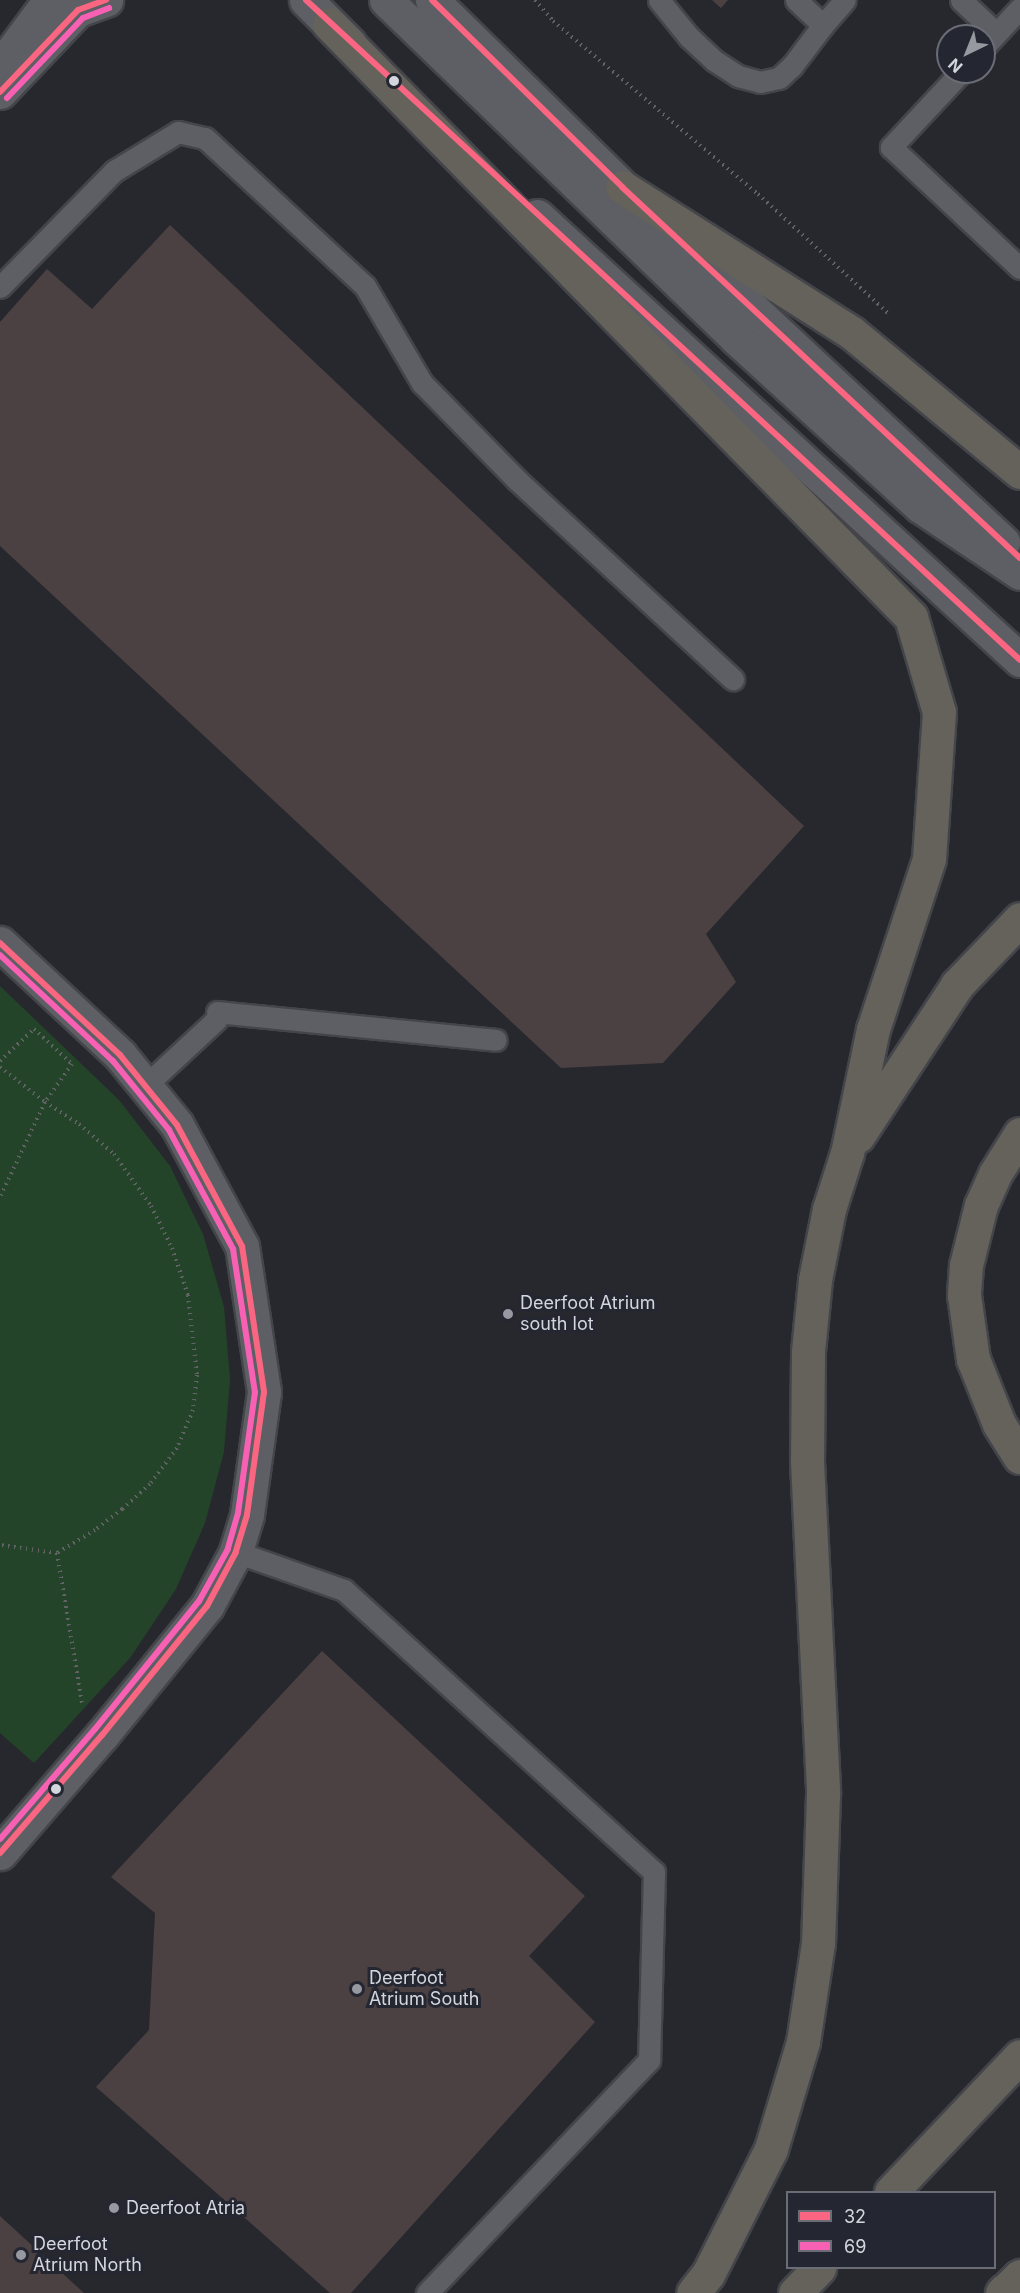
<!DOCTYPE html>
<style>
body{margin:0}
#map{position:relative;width:1020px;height:2293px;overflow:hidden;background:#27282e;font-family:Inter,sans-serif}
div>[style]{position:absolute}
.green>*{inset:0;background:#244429}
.building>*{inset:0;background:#4b4142}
.path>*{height:4px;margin-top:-2px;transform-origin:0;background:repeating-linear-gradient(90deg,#626366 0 1.5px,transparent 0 6px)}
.roads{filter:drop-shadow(2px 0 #44454a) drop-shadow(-2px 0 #44454a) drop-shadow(0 2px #44454a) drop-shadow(0 -2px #44454a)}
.service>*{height:21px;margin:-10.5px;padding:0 10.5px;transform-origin:10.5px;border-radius:10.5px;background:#5e5f64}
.minor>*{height:33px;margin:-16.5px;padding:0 16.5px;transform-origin:16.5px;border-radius:16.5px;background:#5e5f64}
.tertiary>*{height:33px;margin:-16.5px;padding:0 16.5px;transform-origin:16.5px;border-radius:16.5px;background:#5e5f64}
.motorway>*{height:33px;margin:-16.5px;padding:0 16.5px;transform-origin:16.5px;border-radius:16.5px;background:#64625b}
.bus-1>*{height:6px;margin:-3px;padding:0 3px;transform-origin:3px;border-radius:3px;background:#fa6682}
.bus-2>*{height:6px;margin:-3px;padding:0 3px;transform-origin:3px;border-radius:3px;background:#f860b3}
.dots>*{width:16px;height:16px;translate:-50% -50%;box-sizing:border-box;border:3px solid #242731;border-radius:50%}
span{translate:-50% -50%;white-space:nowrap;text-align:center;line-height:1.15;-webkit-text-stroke:6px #242731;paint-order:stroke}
.poi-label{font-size:18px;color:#d4d6dd}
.left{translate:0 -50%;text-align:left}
.legend{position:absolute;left:786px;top:2191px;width:210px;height:78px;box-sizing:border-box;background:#242731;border:2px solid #6a6d76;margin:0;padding:8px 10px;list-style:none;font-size:18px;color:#d4d6dd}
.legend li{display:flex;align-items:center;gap:12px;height:30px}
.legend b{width:30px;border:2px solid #6a6d76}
.north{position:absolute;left:936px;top:24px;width:60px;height:60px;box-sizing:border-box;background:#242731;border:2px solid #6a6d76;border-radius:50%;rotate:223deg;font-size:16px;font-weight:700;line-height:24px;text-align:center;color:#d4d6dd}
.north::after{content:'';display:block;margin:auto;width:21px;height:27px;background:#9799a0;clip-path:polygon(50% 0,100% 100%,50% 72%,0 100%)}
</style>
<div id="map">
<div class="green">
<i style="clip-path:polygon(0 986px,119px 1100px,170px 1166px,203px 1234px,224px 1307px,230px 1379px,224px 1452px,205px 1523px,176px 1589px,130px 1658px,34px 1763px,0 1733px)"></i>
</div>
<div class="building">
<i style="clip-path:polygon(712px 0,728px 0,721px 8px)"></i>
<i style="clip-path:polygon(170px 225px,804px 826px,706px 934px,736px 982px,663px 1063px,561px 1068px,0 546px,0 322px,47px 269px,92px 309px)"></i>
<i style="clip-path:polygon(322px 1651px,585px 1896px,529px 1956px,595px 2022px,351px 2293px,330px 2293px,96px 2087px,149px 2030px,155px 1913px,111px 1877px)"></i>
<i style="clip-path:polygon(0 2216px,84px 2293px,0 2293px)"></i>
</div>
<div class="path">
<i style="left:535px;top:0;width:28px;rotate:49deg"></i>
<i style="left:553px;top:21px;width:268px;rotate:40.2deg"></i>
<i style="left:758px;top:194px;width:178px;rotate:42.5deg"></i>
<i style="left:0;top:1061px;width:47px;rotate:-43.3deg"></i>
<i style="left:34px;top:1029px;width:52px;rotate:42.6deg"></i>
<i style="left:72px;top:1064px;width:47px;rotate:125.4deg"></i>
<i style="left:45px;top:1102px;width:105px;rotate:115.3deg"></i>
<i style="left:0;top:1067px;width:57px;rotate:37.9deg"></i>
<i style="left:45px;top:1102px;width:40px;rotate:32.9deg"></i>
<i style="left:79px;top:1124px;width:46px;rotate:40.6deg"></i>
<i style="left:114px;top:1154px;width:64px;rotate:54.6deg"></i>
<i style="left:151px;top:1206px;width:47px;rotate:63.4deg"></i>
<i style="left:172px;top:1248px;width:50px;rotate:71.2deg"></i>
<i style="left:188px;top:1295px;width:81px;rotate:83.6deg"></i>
<i style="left:197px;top:1375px;width:35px;rotate:97deg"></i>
<i style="left:193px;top:1410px;width:41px;rotate:112.8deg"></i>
<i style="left:177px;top:1448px;width:45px;rotate:126.9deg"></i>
<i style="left:150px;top:1484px;width:38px;rotate:138deg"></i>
<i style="left:122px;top:1509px;width:34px;rotate:142deg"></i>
<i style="left:95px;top:1530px;width:44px;rotate:148.8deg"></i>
<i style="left:57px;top:1553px;width:58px;rotate:-172deg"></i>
<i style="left:57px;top:1553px;width:152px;rotate:80.5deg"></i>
</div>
<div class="roads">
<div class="service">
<i style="left:659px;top:0;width:48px;rotate:51deg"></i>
<i style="left:689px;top:37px;width:35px;rotate:43deg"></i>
<i style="left:715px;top:61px;width:27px;rotate:33deg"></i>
<i style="left:738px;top:76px;width:23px;rotate:15deg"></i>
<i style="left:760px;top:82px;width:19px;rotate:-12deg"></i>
<i style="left:779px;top:78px;width:18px;rotate:-43deg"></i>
<i style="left:792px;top:66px;width:51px;rotate:-52.9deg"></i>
<i style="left:796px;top:0;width:37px;rotate:43deg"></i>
<i style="left:823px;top:25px;width:33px;rotate:-49deg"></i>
<i style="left:961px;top:0;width:48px;rotate:43.3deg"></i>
<i style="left:984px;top:47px;width:53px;rotate:-47.3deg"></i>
<i style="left:961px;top:72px;width:103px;rotate:133deg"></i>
<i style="left:891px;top:147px;width:177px;rotate:43.2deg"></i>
<i style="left:0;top:287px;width:163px;rotate:-45.5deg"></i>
<i style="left:114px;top:171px;width:75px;rotate:-31.4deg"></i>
<i style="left:178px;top:132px;width:28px;rotate:13deg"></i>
<i style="left:205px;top:138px;width:218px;rotate:42.8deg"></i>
<i style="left:365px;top:286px;width:113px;rotate:59.6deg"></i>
<i style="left:422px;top:383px;width:136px;rotate:45.6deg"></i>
<i style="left:517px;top:480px;width:294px;rotate:42.7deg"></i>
<i style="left:217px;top:1012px;width:280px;rotate:5.7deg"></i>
<i style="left:145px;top:1086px;width:98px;rotate:-42.9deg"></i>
<i style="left:236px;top:1552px;width:114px;rotate:19.4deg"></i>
<i style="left:344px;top:1590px;width:419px;rotate:42.3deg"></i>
<i style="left:654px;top:1872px;width:188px;rotate:91.5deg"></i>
<i style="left:649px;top:2060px;width:322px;rotate:133.6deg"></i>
</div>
<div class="minor">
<i style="left:0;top:92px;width:127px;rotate:-46.6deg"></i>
<i style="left:0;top:943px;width:164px;rotate:43deg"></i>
<i style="left:120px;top:1055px;width:90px;rotate:50.8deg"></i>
<i style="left:177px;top:1125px;width:137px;rotate:61.8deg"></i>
<i style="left:242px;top:1246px;width:148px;rotate:81.4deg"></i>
<i style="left:264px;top:1392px;width:124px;rotate:97.9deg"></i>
<i style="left:247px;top:1515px;width:39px;rotate:107deg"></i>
<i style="left:236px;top:1552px;width:61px;rotate:118.2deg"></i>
<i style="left:207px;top:1606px;width:166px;rotate:129.1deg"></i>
<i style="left:102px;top:1735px;width:156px;rotate:130.8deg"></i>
</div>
<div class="tertiary">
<i style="left:306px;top:0;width:61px;rotate:45deg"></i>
<i style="left:386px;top:0;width:488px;rotate:44deg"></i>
<i style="left:737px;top:339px;width:248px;rotate:42.4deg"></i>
<i style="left:920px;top:506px;width:120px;rotate:33.8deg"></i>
<i style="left:432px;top:0;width:267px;rotate:44.5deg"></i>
<i style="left:622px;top:187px;width:521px;rotate:42.98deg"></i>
<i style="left:78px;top:10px;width:30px;rotate:-20deg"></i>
<i style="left:0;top:67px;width:84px;rotate:-53.3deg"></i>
<i style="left:537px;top:216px;width:656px;rotate:42.59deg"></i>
</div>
<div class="motorway">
<i style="left:329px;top:24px;width:831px;rotate:45.54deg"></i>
<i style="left:911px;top:617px;width:99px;rotate:73.6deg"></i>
<i style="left:939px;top:712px;width:147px;rotate:93.9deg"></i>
<i style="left:929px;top:859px;width:179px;rotate:108.2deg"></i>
<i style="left:873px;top:1029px;width:127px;rotate:101.8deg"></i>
<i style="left:847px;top:1153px;width:59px;rotate:107.8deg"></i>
<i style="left:829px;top:1209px;width:72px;rotate:101.2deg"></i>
<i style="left:815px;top:1280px;width:72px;rotate:95.6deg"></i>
<i style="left:808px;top:1352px;width:109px;rotate:90.5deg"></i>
<i style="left:807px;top:1461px;width:333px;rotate:87.2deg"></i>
<i style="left:823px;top:1794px;width:149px;rotate:91.9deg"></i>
<i style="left:818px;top:1943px;width:100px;rotate:98.6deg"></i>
<i style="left:803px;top:2042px;width:112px;rotate:106.7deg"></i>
<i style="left:771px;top:2149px;width:140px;rotate:116.7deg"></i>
<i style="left:708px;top:2274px;width:24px;rotate:128deg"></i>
<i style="left:622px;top:187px;width:272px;rotate:32.4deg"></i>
<i style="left:852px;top:333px;width:218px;rotate:39.6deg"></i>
<i style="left:1020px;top:1134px;width:47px;rotate:122deg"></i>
<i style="left:995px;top:1174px;width:34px;rotate:114deg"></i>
<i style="left:981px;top:1205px;width:62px;rotate:104deg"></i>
<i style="left:966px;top:1265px;width:30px;rotate:94deg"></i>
<i style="left:964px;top:1295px;width:65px;rotate:82deg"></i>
<i style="left:973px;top:1359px;width:70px;rotate:68.2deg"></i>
<i style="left:999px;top:1424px;width:39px;rotate:58deg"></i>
<i style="left:858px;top:1136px;width:181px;rotate:-56.7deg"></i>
<i style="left:957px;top:985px;width:91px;rotate:-46.3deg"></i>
<i style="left:891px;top:2192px;width:187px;rotate:-46.5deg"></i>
<i style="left:795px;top:2293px;width:35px;rotate:-46deg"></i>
<i style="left:1002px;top:2293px;width:25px;rotate:-43deg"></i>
</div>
</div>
<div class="bus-1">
<i style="left:306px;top:0;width:972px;rotate:42.75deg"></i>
<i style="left:432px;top:0;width:267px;rotate:44.5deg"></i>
<i style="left:622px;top:187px;width:544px;rotate:42.99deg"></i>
<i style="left:0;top:92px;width:113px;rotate:-46.4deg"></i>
<i style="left:78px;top:10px;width:30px;rotate:-20deg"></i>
<i style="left:0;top:943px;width:164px;rotate:43deg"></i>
<i style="left:120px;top:1055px;width:90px;rotate:50.8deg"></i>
<i style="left:177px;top:1125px;width:137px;rotate:61.8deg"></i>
<i style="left:242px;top:1246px;width:148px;rotate:81.4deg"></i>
<i style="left:264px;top:1392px;width:124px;rotate:97.9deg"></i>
<i style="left:247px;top:1515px;width:39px;rotate:107deg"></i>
<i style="left:236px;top:1552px;width:61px;rotate:118.2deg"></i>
<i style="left:207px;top:1606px;width:166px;rotate:129.1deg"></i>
<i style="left:102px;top:1735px;width:156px;rotate:130.8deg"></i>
</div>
<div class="bus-2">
<i style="left:7px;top:98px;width:110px;rotate:-46.5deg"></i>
<i style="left:83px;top:18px;width:28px;rotate:-21deg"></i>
<i style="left:0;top:955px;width:155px;rotate:43.2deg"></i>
<i style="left:113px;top:1061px;width:89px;rotate:50.9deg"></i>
<i style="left:169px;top:1130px;width:135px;rotate:61.7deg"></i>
<i style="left:233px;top:1249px;width:145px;rotate:81.3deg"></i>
<i style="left:255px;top:1392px;width:122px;rotate:98deg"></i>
<i style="left:238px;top:1513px;width:37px;rotate:106deg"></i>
<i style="left:228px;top:1549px;width:60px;rotate:119.1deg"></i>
<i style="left:199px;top:1601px;width:165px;rotate:129.1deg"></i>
<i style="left:95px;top:1729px;width:145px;rotate:130.8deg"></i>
</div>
<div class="dots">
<i style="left:394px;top:81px;background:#d4d6dd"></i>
<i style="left:508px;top:1314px;background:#9799a0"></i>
<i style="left:56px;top:1789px;background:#d4d6dd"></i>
<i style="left:357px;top:1989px;background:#9799a0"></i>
<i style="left:114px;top:2208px;background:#9799a0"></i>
<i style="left:21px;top:2255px;background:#9799a0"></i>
</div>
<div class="poi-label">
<span class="left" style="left:520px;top:1314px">Deerfoot Atrium<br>south lot</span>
<span class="left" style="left:369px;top:1989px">Deerfoot<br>Atrium South</span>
<span class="left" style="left:126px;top:2208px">Deerfoot Atria</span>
<span class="left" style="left:33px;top:2255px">Deerfoot<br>Atrium North</span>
</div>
<ul class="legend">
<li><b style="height:8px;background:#fa6682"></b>32</li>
<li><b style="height:8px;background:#f860b3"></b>69</li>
</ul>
<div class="north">N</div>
</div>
